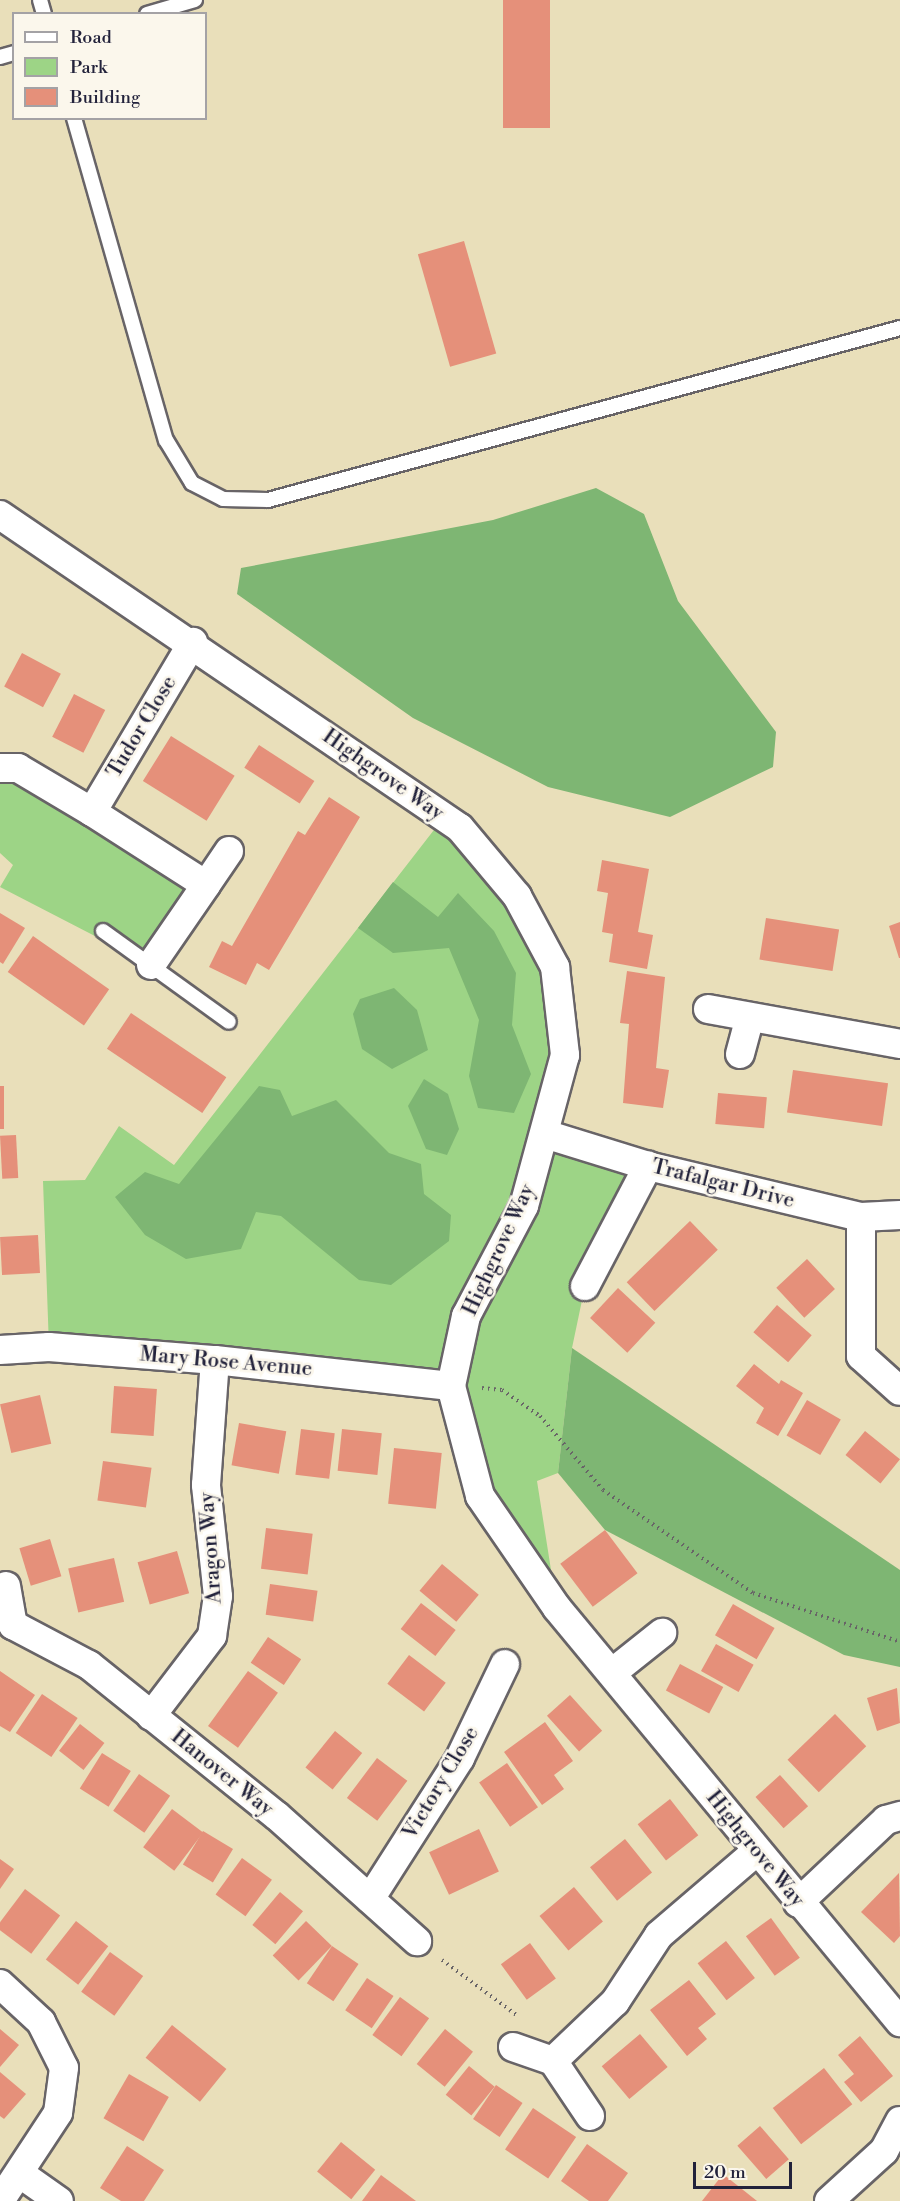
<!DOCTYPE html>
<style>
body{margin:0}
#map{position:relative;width:900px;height:2201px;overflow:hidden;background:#e9dfba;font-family:"Libre Bodoni",serif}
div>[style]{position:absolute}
.green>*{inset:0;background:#9dd486}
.forest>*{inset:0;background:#7eb673}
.building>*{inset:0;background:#e5907a;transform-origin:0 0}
.path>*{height:4px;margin-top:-2px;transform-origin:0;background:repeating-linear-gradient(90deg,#686467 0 1.5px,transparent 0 6px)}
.roads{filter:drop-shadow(2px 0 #686467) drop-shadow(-2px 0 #686467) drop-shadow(0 2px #686467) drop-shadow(0 -2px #686467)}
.lane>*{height:14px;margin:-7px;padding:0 7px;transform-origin:7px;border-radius:7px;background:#fff}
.street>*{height:28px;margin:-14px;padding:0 14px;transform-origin:14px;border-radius:14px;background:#fff}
span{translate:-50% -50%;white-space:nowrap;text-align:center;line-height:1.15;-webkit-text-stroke:5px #fbf7ec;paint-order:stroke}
.street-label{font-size:21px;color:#22223b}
.legend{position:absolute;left:12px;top:12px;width:195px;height:108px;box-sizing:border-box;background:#fbf7ec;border:2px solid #a4a2a5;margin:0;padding:8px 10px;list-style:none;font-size:18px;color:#22223b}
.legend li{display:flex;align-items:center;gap:12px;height:30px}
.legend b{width:30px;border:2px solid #a4a2a5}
.scale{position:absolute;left:693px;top:2162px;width:99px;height:27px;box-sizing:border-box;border:3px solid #22223b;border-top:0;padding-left:8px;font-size:18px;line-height:21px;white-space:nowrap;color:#22223b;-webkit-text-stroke:4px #fbf7ec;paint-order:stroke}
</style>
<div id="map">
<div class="green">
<i style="clip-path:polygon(0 768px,206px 885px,151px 965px,0 887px,13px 865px,0 853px)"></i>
<i style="clip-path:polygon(444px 817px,555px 967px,548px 1135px,648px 1166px,585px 1286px,572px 1348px,558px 1473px,537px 1481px,557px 1608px,506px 1542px,451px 1386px,49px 1347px,43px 1181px,85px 1180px,119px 1126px,174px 1165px)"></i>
</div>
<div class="forest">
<i style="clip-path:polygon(596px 488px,644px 514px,678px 601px,776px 732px,773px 767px,670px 817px,548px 787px,413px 718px,237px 594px,241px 568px,493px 520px)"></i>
<i style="clip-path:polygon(393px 882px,438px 917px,458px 893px,494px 931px,516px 973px,512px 1025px,531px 1074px,514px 1113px,478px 1108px,469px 1076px,479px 1020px,449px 948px,393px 953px,358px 928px)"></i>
<i style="clip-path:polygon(394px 988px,417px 1010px,428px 1050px,392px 1069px,362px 1049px,353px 1014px,360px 999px)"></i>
<i style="clip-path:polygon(424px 1079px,448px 1094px,459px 1129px,447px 1155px,426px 1149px,408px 1106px)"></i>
<i style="clip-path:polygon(259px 1086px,280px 1090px,292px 1116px,336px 1100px,389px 1153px,421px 1164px,424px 1194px,451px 1215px,449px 1241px,391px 1285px,359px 1280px,281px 1216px,256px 1212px,241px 1249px,186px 1259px,145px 1235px,115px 1197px,145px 1172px,179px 1184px)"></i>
<i style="clip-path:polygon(572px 1348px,900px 1570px,900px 1667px,844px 1655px,605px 1530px,558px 1473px)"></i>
</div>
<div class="building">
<i style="left:503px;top:0;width:47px;height:128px"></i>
<i style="left:464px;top:241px;width:117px;height:48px;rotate:74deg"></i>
<i style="left:22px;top:653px;width:44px;height:38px;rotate:28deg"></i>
<i style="left:74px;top:694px;width:35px;height:48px;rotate:27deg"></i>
<i style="left:171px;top:736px;width:75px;height:53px;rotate:32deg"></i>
<i style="left:259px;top:745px;width:66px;height:27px;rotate:33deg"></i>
<i style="clip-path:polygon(329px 797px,360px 817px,269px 970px,257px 963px,246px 985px,209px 967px,222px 941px,232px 946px,298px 831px,305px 835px)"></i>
<i style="clip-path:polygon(602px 860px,649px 869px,638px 932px,653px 935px,647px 969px,609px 962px,613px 934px,602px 932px,608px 893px,597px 891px)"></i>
<i style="clip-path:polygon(0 913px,25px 928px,3px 964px,0 962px)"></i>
<i style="left:766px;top:918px;width:74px;height:42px;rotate:9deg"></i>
<i style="clip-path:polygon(900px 922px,900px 958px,899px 958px,889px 926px)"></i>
<i style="left:33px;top:936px;width:93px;height:44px;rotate:35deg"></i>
<i style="clip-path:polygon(627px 971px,665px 977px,656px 1068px,669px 1070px,663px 1108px,623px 1103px,629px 1024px,620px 1023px)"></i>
<i style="left:131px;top:1013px;width:115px;height:43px;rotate:34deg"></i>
<i style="left:793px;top:1070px;width:96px;height:43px;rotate:8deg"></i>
<i style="left:0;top:1086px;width:4px;height:43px"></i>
<i style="left:718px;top:1093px;width:49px;height:31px;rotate:5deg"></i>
<i style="left:16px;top:1135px;width:43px;height:16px;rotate:87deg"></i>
<i style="left:690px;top:1221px;width:40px;height:88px;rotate:46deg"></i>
<i style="left:38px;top:1235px;width:38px;height:38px;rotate:87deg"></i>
<i style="left:807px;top:1259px;width:41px;height:42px;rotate:47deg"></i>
<i style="left:618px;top:1288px;width:51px;height:41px;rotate:43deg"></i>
<i style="left:777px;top:1305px;width:46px;height:36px;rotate:41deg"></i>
<i style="clip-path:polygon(754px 1364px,779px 1384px,781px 1380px,803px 1393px,778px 1436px,756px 1423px,764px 1408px,736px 1386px)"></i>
<i style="left:114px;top:1386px;width:43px;height:47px;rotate:4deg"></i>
<i style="left:40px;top:1395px;width:50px;height:41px;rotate:77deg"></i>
<i style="left:807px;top:1400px;width:39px;height:41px;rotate:30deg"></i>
<i style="left:239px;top:1423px;width:48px;height:43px;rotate:10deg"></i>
<i style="left:301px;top:1429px;width:34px;height:46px;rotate:7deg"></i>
<i style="left:342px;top:1429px;width:40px;height:42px;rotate:6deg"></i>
<i style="left:865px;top:1431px;width:45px;height:31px;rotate:39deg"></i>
<i style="left:394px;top:1448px;width:48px;height:56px;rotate:6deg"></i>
<i style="left:103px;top:1461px;width:49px;height:40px;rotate:8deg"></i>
<i style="left:266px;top:1528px;width:47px;height:41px;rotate:7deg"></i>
<i style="left:605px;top:1530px;width:54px;height:56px;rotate:53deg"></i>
<i style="left:50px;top:1539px;width:39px;height:32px;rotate:73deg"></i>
<i style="left:177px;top:1551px;width:44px;height:41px;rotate:74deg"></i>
<i style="left:114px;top:1558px;width:45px;height:47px;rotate:77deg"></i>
<i style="left:442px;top:1564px;width:48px;height:35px;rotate:40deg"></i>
<i style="left:270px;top:1584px;width:48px;height:31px;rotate:8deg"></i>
<i style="left:421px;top:1603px;width:44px;height:33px;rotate:38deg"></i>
<i style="left:733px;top:1604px;width:48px;height:36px;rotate:30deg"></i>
<i style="left:268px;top:1637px;width:40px;height:31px;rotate:34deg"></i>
<i style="left:716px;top:1644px;width:43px;height:31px;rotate:29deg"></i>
<i style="left:409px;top:1655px;width:46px;height:36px;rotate:37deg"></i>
<i style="left:680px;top:1664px;width:49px;height:30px;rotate:28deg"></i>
<i style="clip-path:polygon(0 1671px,35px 1695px,10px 1732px,0 1726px)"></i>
<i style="left:248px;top:1671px;width:37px;height:68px;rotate:36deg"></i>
<i style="clip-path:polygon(897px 1688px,900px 1723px,877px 1731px,867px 1698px)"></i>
<i style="left:42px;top:1694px;width:43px;height:47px;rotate:34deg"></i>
<i style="left:570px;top:1695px;width:48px;height:31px;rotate:48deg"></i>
<i style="left:835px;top:1714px;width:45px;height:66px;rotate:46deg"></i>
<i style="clip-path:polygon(545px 1722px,573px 1761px,554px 1775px,564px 1789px,542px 1805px,504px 1752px)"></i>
<i style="left:80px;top:1724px;width:31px;height:34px;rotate:38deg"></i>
<i style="left:335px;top:1731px;width:35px;height:47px;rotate:39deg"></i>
<i style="left:102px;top:1753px;width:34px;height:42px;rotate:32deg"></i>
<i style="left:377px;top:1758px;width:38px;height:50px;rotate:37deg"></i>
<i style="left:507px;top:1763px;width:54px;height:34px;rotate:55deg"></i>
<i style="left:139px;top:1774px;width:38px;height:45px;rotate:35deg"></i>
<i style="left:780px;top:1775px;width:42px;height:33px;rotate:48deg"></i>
<i style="left:670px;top:1799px;width:46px;height:41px;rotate:52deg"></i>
<i style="left:172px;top:1809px;width:39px;height:48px;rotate:37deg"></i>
<i style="left:479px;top:1829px;width:47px;height:55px;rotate:65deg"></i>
<i style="left:203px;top:1831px;width:35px;height:39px;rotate:31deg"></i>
<i style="left:625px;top:1839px;width:43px;height:45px;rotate:51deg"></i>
<i style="left:242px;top:1858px;width:37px;height:45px;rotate:36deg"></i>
<i style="clip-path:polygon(0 1859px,14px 1869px,0 1889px)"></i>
<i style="clip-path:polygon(899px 1873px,900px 1936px,894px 1943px,861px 1912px)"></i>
<i style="left:574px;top:1887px;width:45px;height:45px;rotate:50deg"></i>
<i style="left:25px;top:1889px;width:44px;height:48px;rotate:37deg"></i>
<i style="left:280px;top:1892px;width:30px;height:43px;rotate:40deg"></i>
<i style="left:771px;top:1918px;width:49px;height:31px;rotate:54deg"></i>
<i style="left:76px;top:1921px;width:41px;height:49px;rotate:38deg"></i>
<i style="left:306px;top:1921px;width:36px;height:48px;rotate:44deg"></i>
<i style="left:726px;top:1941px;width:47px;height:36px;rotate:52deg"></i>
<i style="left:530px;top:1943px;width:44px;height:36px;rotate:54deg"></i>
<i style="left:332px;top:1946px;width:32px;height:45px;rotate:34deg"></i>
<i style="left:110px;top:1952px;width:41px;height:49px;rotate:36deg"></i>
<i style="left:367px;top:1978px;width:32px;height:39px;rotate:34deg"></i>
<i style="clip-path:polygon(689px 1980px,716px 2014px,698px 2028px,707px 2039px,687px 2056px,650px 2010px)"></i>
<i style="left:400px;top:1997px;width:36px;height:47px;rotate:36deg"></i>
<i style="left:172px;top:2025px;width:70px;height:42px;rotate:39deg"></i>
<i style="clip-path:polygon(0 2029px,19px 2045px,0 2067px)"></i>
<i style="left:445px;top:2029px;width:36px;height:45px;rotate:39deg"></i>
<i style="left:640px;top:2034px;width:43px;height:50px;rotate:50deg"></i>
<i style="clip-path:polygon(860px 2036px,893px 2076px,861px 2102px,844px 2082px,854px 2074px,838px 2055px)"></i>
<i style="left:469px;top:2066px;width:33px;height:37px;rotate:39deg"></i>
<i style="left:824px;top:2068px;width:46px;height:65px;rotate:52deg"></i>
<i style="clip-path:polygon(0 2072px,26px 2094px,4px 2119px,0 2116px)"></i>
<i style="left:129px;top:2074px;width:46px;height:51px;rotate:30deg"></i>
<i style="left:496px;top:2085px;width:32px;height:41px;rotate:34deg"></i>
<i style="left:533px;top:2108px;width:52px;height:50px;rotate:34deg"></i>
<i style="left:760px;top:2126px;width:44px;height:30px;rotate:49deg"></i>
<i style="left:341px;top:2142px;width:44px;height:38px;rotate:39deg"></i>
<i style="clip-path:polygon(587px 2144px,628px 2173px,608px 2201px,589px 2201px,561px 2181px)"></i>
<i style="clip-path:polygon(127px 2146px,164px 2170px,144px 2201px,121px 2201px,100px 2188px)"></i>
<i style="clip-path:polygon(723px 2174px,757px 2201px,702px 2201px)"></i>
<i style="clip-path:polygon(381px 2175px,416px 2201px,362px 2201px)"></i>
</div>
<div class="path">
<i style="left:482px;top:1388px;width:20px;rotate:6deg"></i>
<i style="left:502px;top:1390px;width:46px;rotate:34.4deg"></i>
<i style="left:540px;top:1416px;width:97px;rotate:49.6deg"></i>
<i style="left:603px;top:1490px;width:182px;rotate:34.5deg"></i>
<i style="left:753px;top:1593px;width:155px;rotate:18.4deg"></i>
<i style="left:442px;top:1960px;width:94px;rotate:36.4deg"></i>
</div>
<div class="roads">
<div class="lane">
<i style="left:40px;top:0;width:15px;rotate:74deg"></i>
<i style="left:147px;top:14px;width:50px;rotate:-16.3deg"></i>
<i style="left:0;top:57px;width:15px;rotate:-16deg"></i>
<i style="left:74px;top:118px;width:335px;rotate:74.1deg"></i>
<i style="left:166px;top:440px;width:50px;rotate:58.8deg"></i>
<i style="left:192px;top:483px;width:35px;rotate:27deg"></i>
<i style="left:223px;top:499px;width:45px;rotate:1.3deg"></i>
<i style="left:268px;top:500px;width:655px;rotate:-15.22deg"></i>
<i style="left:103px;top:931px;width:155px;rotate:35.8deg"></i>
</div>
<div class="street">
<i style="left:0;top:515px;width:556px;rotate:34.23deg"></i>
<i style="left:460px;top:828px;width:89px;rotate:50deg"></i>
<i style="left:517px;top:896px;width:81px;rotate:61.8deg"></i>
<i style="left:555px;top:967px;width:89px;rotate:83.5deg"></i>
<i style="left:565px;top:1055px;width:156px;rotate:105.2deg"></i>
<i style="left:524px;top:1206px;width:124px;rotate:117.8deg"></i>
<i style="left:466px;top:1316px;width:72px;rotate:102.1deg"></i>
<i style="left:451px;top:1386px;width:114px;rotate:75.2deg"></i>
<i style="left:480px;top:1496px;width:136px;rotate:55.5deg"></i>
<i style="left:557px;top:1608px;width:538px;rotate:50.36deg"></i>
<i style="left:0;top:768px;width:18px"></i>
<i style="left:18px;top:768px;width:86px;rotate:30.7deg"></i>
<i style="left:92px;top:812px;width:198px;rotate:-59.3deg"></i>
<i style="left:92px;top:812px;width:135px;rotate:32.6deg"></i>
<i style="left:206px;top:885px;width:97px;rotate:124.5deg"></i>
<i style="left:206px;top:885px;width:41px;rotate:-55.9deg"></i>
<i style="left:708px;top:1009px;width:195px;rotate:10.3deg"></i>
<i style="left:740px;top:1054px;width:38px;rotate:-75deg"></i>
<i style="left:548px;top:1135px;width:105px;rotate:17.2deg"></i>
<i style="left:648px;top:1166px;width:219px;rotate:13.5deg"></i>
<i style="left:861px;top:1217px;width:39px;rotate:-3deg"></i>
<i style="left:861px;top:1217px;width:139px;rotate:90deg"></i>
<i style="left:861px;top:1356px;width:52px;rotate:41.9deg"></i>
<i style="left:585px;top:1286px;width:136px;rotate:-62.3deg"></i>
<i style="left:0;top:1350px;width:49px;rotate:-3.5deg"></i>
<i style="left:49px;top:1347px;width:167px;rotate:4.5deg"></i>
<i style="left:215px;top:1360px;width:237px;rotate:6.3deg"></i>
<i style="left:6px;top:1586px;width:40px;rotate:80deg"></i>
<i style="left:13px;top:1625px;width:86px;rotate:27.8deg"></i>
<i style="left:89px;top:1665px;width:241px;rotate:38.8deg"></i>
<i style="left:277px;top:1816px;width:188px;rotate:41.8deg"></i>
<i style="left:613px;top:1672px;width:63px;rotate:-38.5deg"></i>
<i style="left:151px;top:1716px;width:101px;rotate:-52.7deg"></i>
<i style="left:212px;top:1636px;width:40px;rotate:-81.5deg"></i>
<i style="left:218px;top:1596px;width:112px;rotate:-96.2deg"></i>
<i style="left:206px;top:1485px;width:125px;rotate:-85.9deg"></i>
<i style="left:370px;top:1899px;width:167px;rotate:-57.4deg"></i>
<i style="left:460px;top:1758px;width:104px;rotate:-64.4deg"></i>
<i style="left:798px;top:1903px;width:121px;rotate:-43.3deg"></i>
<i style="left:886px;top:1820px;width:15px;rotate:-16deg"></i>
<i style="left:0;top:1984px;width:56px;rotate:42.8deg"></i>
<i style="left:41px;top:2022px;width:51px;rotate:63.4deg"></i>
<i style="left:64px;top:2068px;width:45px;rotate:97.6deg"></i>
<i style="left:58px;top:2113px;width:105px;rotate:123.4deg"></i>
<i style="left:513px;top:2047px;width:42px;rotate:19.3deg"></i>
<i style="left:590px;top:2116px;width:66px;rotate:-123.9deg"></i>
<i style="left:553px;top:2061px;width:86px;rotate:-43.6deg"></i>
<i style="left:615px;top:2002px;width:80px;rotate:-56.7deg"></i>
<i style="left:659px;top:1935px;width:128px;rotate:-40.6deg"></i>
<i style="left:22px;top:2175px;width:45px;rotate:35.1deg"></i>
<i style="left:829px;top:2201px;width:74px;rotate:-42.3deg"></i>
<i style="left:884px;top:2151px;width:34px;rotate:-62deg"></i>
</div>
</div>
<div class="street-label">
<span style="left:142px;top:727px;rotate:-59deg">Tudor Close</span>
<span style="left:383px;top:775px;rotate:35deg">Highgrove Way</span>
<span style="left:723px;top:1184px;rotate:14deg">Trafalgar Drive</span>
<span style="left:499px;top:1250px;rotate:-65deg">Highgrove Way</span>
<span style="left:226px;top:1362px;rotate:5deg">Mary Rose Avenue</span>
<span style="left:211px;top:1548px;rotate:-94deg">Aragon Way</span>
<span style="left:222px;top:1773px;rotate:39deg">Hanover Way</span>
<span style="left:441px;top:1783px;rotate:-59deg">Victory Close</span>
<span style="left:755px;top:1849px;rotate:51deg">Highgrove Way</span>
</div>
<ul class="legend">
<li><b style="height:8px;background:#fff"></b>Road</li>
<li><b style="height:16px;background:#9dd486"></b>Park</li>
<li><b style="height:16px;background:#e5907a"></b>Building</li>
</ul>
<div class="scale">20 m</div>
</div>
